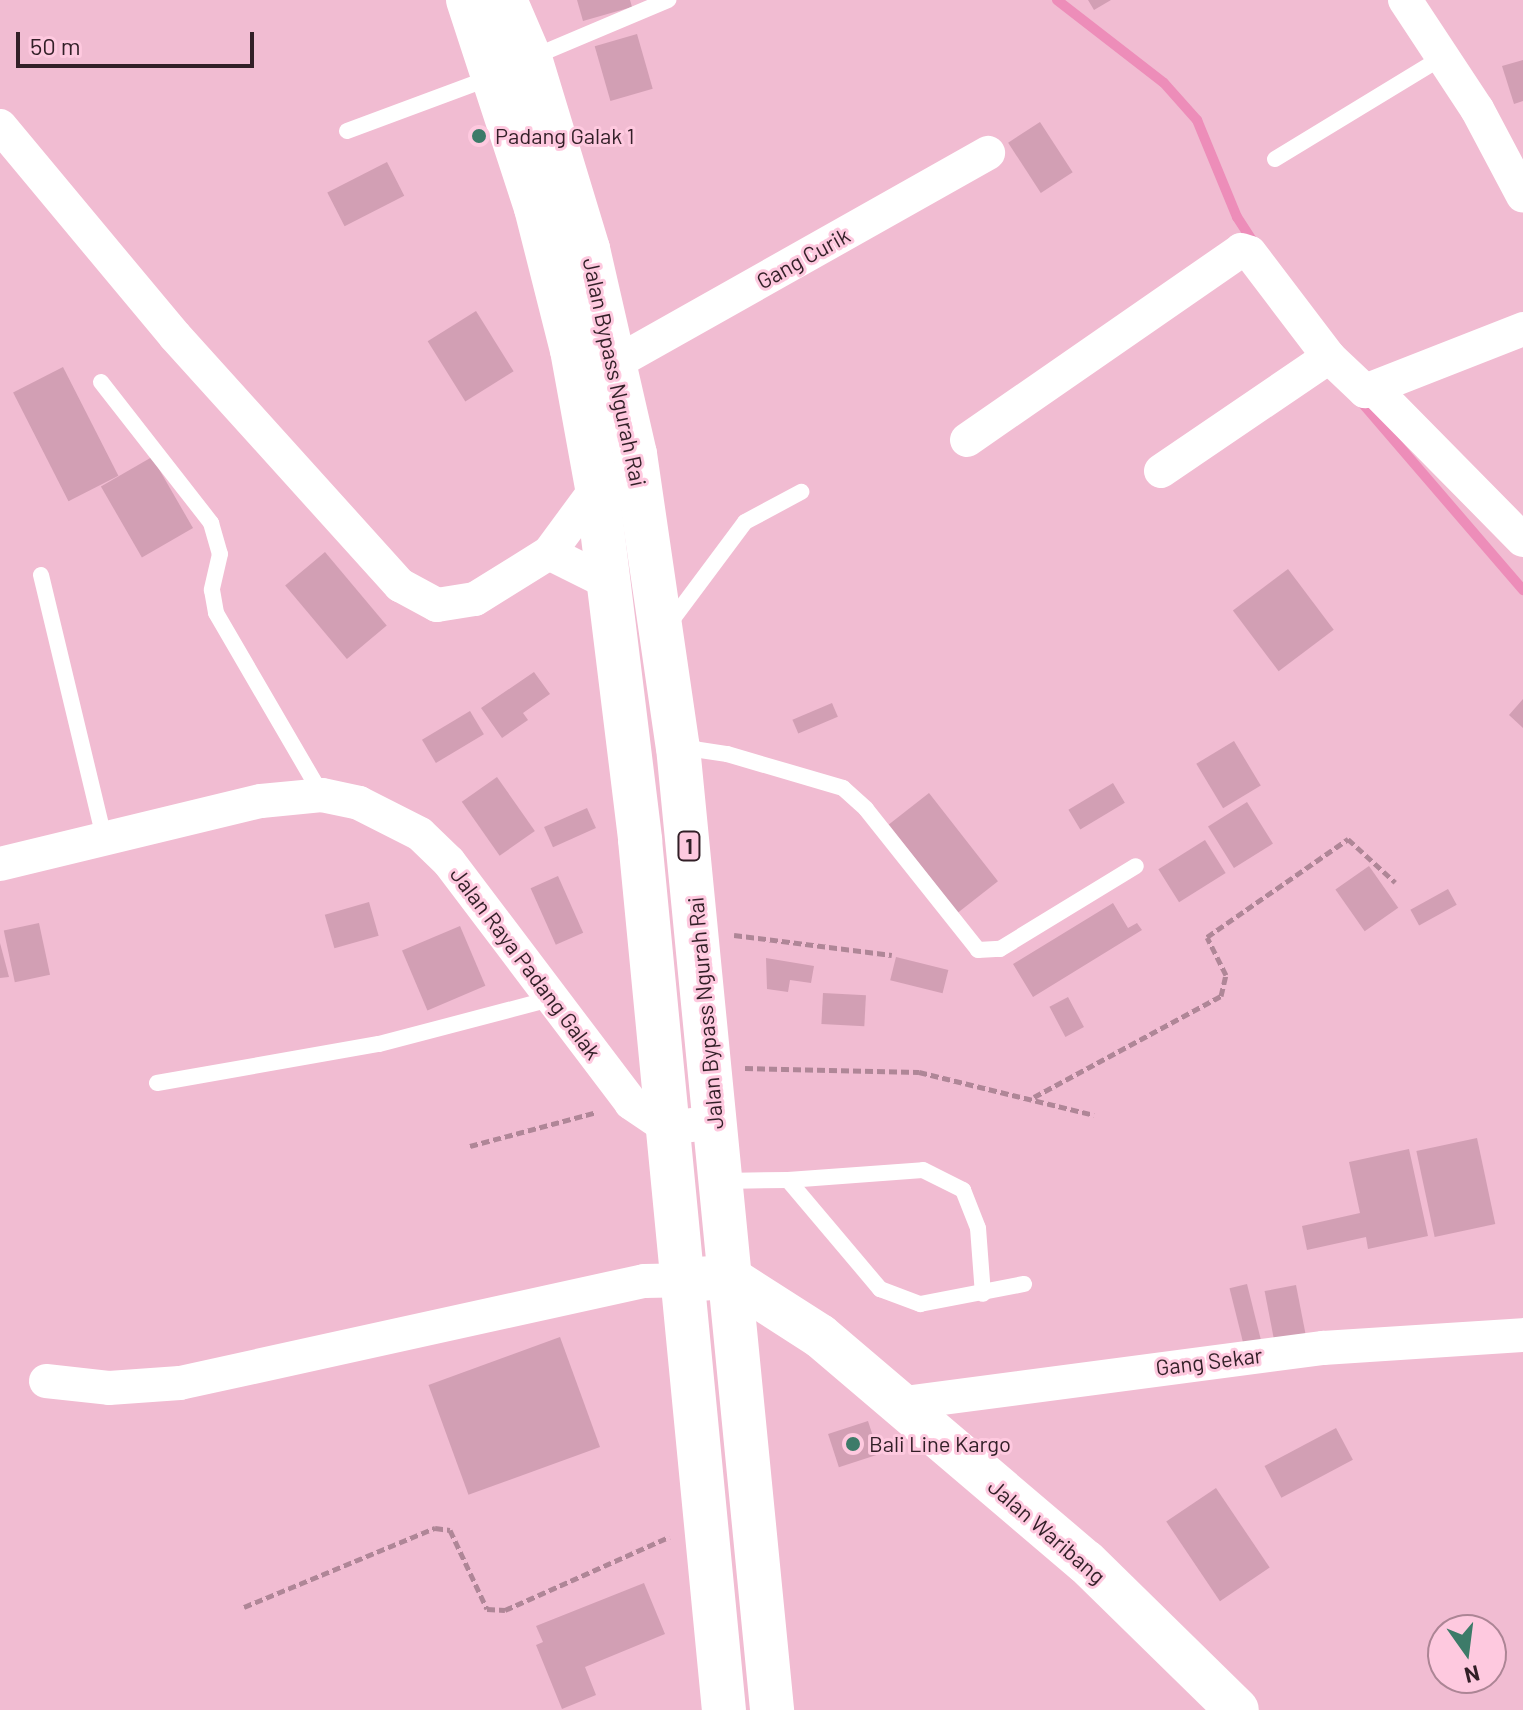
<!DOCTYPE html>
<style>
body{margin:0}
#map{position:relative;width:1523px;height:1710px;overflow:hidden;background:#f1bcd2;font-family:Barlow,sans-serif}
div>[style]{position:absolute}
.stream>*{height:10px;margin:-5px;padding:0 5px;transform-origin:5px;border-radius:5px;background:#ed8db9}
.building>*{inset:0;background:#d29fb4;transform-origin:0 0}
.path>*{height:5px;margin-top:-2.5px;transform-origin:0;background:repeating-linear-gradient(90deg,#af8697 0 8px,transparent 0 12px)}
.lane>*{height:16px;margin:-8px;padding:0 8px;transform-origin:8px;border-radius:8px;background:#fff}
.street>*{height:34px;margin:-17px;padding:0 17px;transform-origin:17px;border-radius:17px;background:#fff}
.secondary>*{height:44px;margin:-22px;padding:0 22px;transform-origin:22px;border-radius:22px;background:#fff}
.highway>*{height:44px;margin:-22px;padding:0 22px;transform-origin:22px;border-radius:22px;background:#fff}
.dots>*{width:22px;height:22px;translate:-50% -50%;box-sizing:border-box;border:4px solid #fec9df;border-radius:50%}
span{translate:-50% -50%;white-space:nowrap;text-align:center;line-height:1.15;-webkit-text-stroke:6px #fec9df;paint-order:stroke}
.shield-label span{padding:2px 6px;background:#fec9df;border:2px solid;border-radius:6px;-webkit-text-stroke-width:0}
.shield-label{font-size:20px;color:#321f27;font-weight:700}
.poi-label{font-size:22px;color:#321f27}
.left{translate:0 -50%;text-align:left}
.street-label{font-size:22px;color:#321f27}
.north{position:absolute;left:1427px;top:1614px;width:80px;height:80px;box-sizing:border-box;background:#fec9df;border:2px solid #ac8595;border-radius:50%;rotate:166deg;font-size:22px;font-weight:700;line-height:32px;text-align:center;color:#321f27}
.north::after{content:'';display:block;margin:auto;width:28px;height:36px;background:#3d7b69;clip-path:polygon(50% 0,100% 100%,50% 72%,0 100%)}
.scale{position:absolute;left:16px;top:32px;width:238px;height:36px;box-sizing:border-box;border:4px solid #321f27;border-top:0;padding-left:10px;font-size:24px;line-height:28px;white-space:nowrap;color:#321f27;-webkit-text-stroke:6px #fec9df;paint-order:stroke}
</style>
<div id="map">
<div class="stream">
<i style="left:1057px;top:0;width:135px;rotate:37.8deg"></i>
<i style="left:1164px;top:83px;width:50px;rotate:48.3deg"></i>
<i style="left:1197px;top:120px;width:105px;rotate:67.6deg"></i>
<i style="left:1237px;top:217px;width:33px;rotate:57deg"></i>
<i style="left:1357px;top:397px;width:255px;rotate:49.3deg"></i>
</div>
<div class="building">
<i style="clip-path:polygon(577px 0,630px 0,632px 7px,583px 21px)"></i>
<i style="clip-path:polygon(1088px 0,1111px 0,1094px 10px)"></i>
<i style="left:637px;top:34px;width:57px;height:44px;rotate:74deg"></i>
<i style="clip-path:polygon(1523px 60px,1523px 101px,1514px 104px,1502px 66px)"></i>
<i style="left:1040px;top:122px;width:60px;height:38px;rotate:57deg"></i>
<i style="left:387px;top:162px;width:38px;height:67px;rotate:63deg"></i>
<i style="left:476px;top:311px;width:71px;height:57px;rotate:58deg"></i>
<i style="left:63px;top:367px;width:122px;height:56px;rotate:63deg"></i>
<i style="left:152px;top:457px;width:82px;height:59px;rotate:60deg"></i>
<i style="left:325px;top:552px;width:96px;height:52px;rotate:50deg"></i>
<i style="left:1288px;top:569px;width:76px;height:69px;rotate:53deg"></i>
<i style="clip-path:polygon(534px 672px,550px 694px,523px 713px,528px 720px,502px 738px,481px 708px)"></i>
<i style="clip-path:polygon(1523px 699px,1523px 728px,1509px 715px)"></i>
<i style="left:832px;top:703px;width:15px;height:43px;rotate:67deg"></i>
<i style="left:470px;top:711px;width:27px;height:56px;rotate:59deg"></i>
<i style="left:1234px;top:741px;width:52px;height:44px;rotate:59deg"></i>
<i style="left:497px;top:777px;width:66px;height:43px;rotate:55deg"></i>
<i style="left:1113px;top:783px;width:23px;height:52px;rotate:59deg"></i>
<i style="left:929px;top:793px;width:112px;height:51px;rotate:52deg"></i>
<i style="left:1247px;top:802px;width:49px;height:46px;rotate:58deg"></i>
<i style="left:587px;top:808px;width:22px;height:47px;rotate:66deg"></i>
<i style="left:1205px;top:840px;width:39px;height:55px;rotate:58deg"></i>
<i style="left:1369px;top:866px;width:51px;height:41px;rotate:55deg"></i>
<i style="left:558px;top:876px;width:62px;height:30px;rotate:66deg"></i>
<i style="left:1448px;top:889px;width:18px;height:43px;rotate:61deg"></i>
<i style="left:369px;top:902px;width:35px;height:46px;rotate:74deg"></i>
<i style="clip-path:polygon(1113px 903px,1128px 928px,1137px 923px,1142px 930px,1033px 997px,1013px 964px)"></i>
<i style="left:39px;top:923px;width:53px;height:36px;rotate:78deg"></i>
<i style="left:460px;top:926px;width:65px;height:63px;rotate:67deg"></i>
<i style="clip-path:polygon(0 943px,9px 977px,0 978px)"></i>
<i style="left:896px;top:957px;width:54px;height:24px;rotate:14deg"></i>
<i style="clip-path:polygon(766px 958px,814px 966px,811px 983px,790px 980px,788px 992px,767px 989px)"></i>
<i style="left:823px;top:993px;width:43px;height:31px;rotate:3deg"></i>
<i style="left:1068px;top:997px;width:34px;height:21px;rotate:62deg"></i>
<i style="left:1477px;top:1138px;width:88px;height:62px;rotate:78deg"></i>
<i style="clip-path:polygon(1409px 1149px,1428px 1236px,1368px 1249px,1366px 1237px,1307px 1250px,1302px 1226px,1360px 1213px,1349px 1162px)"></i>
<i style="left:1247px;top:1284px;width:63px;height:18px;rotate:76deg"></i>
<i style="left:1296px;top:1285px;width:52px;height:32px;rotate:79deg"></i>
<i style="left:560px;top:1337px;width:117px;height:140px;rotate:70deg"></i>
<i style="left:868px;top:1421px;width:35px;height:42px;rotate:72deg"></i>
<i style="left:1336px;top:1428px;width:36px;height:81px;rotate:62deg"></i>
<i style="left:1216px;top:1488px;width:96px;height:60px;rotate:56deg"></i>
<i style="clip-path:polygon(644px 1583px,665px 1634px,585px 1667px,596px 1695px,562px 1709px,536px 1645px,543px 1642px,536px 1626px)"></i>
</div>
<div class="path">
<i style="left:734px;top:935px;width:159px;rotate:7.2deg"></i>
<i style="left:745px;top:1068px;width:174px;rotate:1.3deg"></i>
<i style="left:919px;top:1072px;width:180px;rotate:13.8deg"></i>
<i style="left:1034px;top:1097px;width:213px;rotate:-28.4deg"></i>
<i style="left:1221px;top:996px;width:22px;rotate:-77deg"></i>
<i style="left:1226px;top:975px;width:42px;rotate:-116.6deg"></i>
<i style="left:1207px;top:937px;width:172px;rotate:-34.8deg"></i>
<i style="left:1348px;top:839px;width:64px;rotate:42.5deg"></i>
<i style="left:470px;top:1146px;width:131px;rotate:-15deg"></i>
<i style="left:244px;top:1607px;width:207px;rotate:-22.5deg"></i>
<i style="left:435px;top:1528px;width:15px;rotate:8deg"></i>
<i style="left:450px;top:1530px;width:87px;rotate:64.9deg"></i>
<i style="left:487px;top:1609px;width:18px;rotate:3deg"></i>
<i style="left:505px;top:1610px;width:180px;rotate:-24deg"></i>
</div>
<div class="lane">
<i style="left:533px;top:57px;width:147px;rotate:-22.9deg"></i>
<i style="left:347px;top:131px;width:155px;rotate:-20.4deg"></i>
<i style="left:1275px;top:159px;width:197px;rotate:-31.3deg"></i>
<i style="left:101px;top:382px;width:179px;rotate:52deg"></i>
<i style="left:211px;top:523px;width:32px;rotate:74deg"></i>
<i style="left:220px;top:554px;width:37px;rotate:103deg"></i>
<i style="left:212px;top:590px;width:23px;rotate:80deg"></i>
<i style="left:216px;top:613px;width:211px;rotate:59.8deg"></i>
<i style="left:41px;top:575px;width:270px;rotate:76.5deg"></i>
<i style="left:669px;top:624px;width:127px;rotate:-53.3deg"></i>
<i style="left:745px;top:522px;width:64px;rotate:-28.2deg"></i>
<i style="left:680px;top:747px;width:48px;rotate:8.5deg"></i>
<i style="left:727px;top:754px;width:121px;rotate:16.3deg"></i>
<i style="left:843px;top:788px;width:31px;rotate:42deg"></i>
<i style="left:866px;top:809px;width:180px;rotate:51.5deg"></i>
<i style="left:978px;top:950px;width:22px;rotate:-3deg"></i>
<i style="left:1000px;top:949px;width:159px;rotate:-31.4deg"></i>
<i style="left:157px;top:1083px;width:225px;rotate:-10deg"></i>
<i style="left:379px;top:1044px;width:181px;rotate:-14.7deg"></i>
<i style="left:788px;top:1180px;width:135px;rotate:-4.2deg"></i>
<i style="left:923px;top:1170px;width:45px;rotate:26.6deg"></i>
<i style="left:963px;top:1190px;width:41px;rotate:68.5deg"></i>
<i style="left:978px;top:1228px;width:66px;rotate:85.7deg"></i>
<i style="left:722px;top:1181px;width:66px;rotate:-0.9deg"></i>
<i style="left:788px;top:1180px;width:143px;rotate:49.8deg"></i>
<i style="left:880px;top:1289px;width:43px;rotate:20.6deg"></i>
<i style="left:920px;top:1304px;width:106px;rotate:-10.9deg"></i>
</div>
<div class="street">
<i style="left:1405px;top:0;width:131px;rotate:56.6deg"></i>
<i style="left:1477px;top:109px;width:98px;rotate:62.1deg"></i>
<i style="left:0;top:126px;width:273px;rotate:50.2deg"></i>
<i style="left:175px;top:336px;width:336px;rotate:47.9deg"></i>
<i style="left:400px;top:585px;width:42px;rotate:28.4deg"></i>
<i style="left:437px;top:605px;width:38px;rotate:-9deg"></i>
<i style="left:475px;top:599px;width:87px;rotate:-31.9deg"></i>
<i style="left:549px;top:553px;width:69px;rotate:26.6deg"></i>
<i style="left:617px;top:362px;width:426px;rotate:-29.4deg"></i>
<i style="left:1374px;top:389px;width:212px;rotate:45.4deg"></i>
<i style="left:967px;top:440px;width:333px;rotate:-34.7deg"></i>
<i style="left:1241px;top:250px;width:9px;rotate:18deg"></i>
<i style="left:1250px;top:253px;width:131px;rotate:52.8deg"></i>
<i style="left:1329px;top:357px;width:50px;rotate:43.4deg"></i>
<i style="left:1365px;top:391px;width:170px;rotate:-21.4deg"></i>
<i style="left:1161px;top:471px;width:203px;rotate:-34.2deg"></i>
<i style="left:549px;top:553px;width:81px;rotate:-53.6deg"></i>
<i style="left:0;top:864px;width:268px;rotate:-13.6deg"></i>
<i style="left:261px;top:801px;width:61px;rotate:-5.6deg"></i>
<i style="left:322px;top:795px;width:38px;rotate:12deg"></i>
<i style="left:359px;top:803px;width:68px;rotate:26.9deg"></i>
<i style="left:420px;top:834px;width:40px;rotate:44deg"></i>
<i style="left:449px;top:862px;width:302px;rotate:52.9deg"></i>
<i style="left:631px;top:1103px;width:45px;rotate:34deg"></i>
<i style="left:668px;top:1128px;width:47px;rotate:-7.3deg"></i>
<i style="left:46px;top:1381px;width:63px;rotate:6.3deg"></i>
<i style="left:109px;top:1388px;width:71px;rotate:-4deg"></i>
<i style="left:180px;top:1383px;width:475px;rotate:-12.4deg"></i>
<i style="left:644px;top:1281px;width:39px;rotate:-1deg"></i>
<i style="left:897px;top:1404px;width:430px;rotate:-7.5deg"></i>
<i style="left:1323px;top:1348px;width:200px;rotate:-3.7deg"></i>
</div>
<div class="secondary">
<i style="left:683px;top:1280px;width:45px;rotate:-3.8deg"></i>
<i style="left:728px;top:1277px;width:109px;rotate:32.7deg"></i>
<i style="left:820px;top:1336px;width:349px;rotate:40.4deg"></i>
<i style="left:1086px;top:1562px;width:211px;rotate:44.4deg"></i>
</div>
<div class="highway">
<i style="left:468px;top:0;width:219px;rotate:71.9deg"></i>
<i style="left:536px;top:208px;width:146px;rotate:75.8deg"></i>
<i style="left:572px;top:350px;width:140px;rotate:79.7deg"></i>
<i style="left:597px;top:488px;width:355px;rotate:83deg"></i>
<i style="left:640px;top:840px;width:874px;rotate:84.49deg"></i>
<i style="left:505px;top:0;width:63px;rotate:66.7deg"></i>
<i style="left:530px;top:58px;width:200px;rotate:73.1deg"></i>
<i style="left:588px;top:249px;width:210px;rotate:77.1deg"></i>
<i style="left:635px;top:454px;width:296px;rotate:81.7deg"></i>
<i style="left:678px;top:747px;width:968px;rotate:84.42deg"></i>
</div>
<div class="dots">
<i style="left:479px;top:136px;background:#3d7b69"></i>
<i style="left:853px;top:1444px;background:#3d7b69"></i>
</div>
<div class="shield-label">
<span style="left:689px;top:846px">1</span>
</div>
<div class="poi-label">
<span class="left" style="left:495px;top:136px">Padang Galak 1</span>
<span class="left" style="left:869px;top:1444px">Bali Line Kargo</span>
</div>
<div class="street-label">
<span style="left:803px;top:258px;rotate:-29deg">Gang Curik</span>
<span style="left:615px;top:372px;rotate:78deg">Jalan Bypass Ngurah Rai</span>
<span style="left:526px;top:963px;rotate:53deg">Jalan Raya Padang Galak</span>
<span style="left:705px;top:1013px;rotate:-95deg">Jalan Bypass Ngurah Rai</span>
<span style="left:1209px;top:1361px;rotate:-7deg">Gang Sekar</span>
<span style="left:1047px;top:1531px;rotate:41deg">Jalan Waribang</span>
</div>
<div class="north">N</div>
<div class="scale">50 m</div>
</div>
